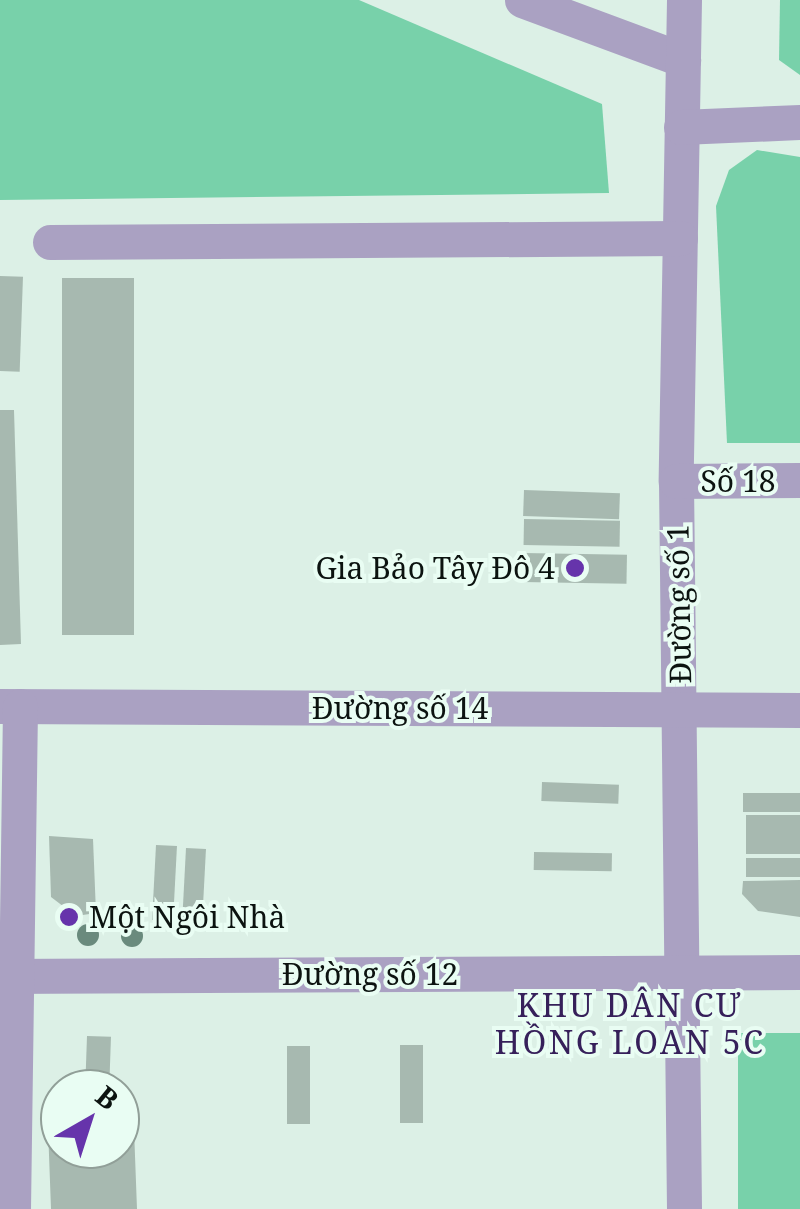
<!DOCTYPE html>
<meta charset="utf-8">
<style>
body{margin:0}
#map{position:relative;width:800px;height:1209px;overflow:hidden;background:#dcf0e6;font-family:"Noto Serif",serif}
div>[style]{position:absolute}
.green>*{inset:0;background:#78d1aa;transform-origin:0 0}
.building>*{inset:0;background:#a7b9b0;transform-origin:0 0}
.minor>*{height:35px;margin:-17.5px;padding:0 17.5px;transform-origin:17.5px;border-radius:17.5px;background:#aaa1c2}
.trees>*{width:22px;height:22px;margin:-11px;border-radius:50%;background:#6a8a7d}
.dots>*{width:28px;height:28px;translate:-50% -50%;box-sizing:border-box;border:5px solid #e9fdf3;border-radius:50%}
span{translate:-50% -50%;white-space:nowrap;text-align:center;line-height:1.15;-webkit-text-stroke:8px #e9fdf3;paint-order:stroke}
.street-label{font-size:30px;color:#0c1310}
.poi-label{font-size:30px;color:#0c1310}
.right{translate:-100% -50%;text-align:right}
.left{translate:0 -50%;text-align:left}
.neighbourhood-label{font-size:32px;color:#36205a;letter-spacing:2.5px}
.north{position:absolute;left:40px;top:1069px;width:100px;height:100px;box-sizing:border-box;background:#e9fdf3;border:2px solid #919f98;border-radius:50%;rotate:39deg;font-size:28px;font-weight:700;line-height:40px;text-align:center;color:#0c1310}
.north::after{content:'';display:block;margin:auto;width:35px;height:45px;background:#6634ab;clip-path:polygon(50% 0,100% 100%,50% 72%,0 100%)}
</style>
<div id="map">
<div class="green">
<i style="clip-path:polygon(0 0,359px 0,602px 104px,609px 193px,0 200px)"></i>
<i style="clip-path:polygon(780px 0,800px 0,800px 75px,779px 60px)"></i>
<i style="clip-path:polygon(757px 150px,800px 157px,800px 443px,727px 443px,716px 206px,729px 170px)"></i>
<i style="left:800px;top:1033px;width:176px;height:62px;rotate:90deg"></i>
</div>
<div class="building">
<i style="left:0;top:276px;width:23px;height:95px;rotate:2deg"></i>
<i style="left:62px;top:278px;width:72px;height:357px"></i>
<i style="clip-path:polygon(0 410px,14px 410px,21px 644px,0 645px)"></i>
<i style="left:524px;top:490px;width:96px;height:26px;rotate:2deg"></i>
<i style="left:524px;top:519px;width:96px;height:26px;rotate:1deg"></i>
<i style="left:523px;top:553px;width:104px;height:29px;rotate:1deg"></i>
<i style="left:542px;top:782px;width:77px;height:19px;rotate:2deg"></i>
<i style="left:800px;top:793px;width:19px;height:57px;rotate:90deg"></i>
<i style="left:800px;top:815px;width:39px;height:54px;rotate:90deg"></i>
<i style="clip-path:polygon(49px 836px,93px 839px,96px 913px,76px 916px,51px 897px)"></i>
<i style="left:156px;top:845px;width:21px;height:75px;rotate:3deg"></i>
<i style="left:186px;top:848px;width:20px;height:74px;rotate:3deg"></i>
<i style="left:534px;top:852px;width:78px;height:18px;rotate:1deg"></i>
<i style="left:800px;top:858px;width:19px;height:54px;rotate:90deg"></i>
<i style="clip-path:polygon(800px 880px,800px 917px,758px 911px,742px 894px,743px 881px)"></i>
<i style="left:87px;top:1036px;width:24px;height:53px;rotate:2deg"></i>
<i style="left:400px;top:1045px;width:23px;height:78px"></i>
<i style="left:287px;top:1046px;width:23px;height:78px"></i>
<i style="clip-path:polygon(48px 1128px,60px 1128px,60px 1149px,120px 1149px,120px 1129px,134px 1129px,137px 1209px,51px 1209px)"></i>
</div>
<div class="minor">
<i style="left:522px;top:0;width:172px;rotate:20.4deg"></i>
<i style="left:684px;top:0;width:481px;rotate:91deg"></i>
<i style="left:676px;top:481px;width:728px;rotate:89.37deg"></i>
<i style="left:681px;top:127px;width:119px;rotate:-2.4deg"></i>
<i style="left:50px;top:242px;width:630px;rotate:-0.36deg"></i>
<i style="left:676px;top:481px;width:124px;rotate:-0.5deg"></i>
<i style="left:0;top:706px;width:800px;rotate:0.29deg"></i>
<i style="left:0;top:976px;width:800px;rotate:-0.29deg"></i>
<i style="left:13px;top:1209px;width:503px;rotate:-89.2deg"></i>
</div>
<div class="trees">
<i style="left:88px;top:935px"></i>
<i style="left:132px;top:936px"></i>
</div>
<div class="dots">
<i style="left:575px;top:568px;background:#6634ab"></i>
<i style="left:69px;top:917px;background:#6634ab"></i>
</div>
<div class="street-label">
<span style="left:738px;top:481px">Số 18</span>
<span style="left:679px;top:604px;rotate:-91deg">Đường số 1</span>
<span style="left:400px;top:708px">Đường số 14</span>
<span style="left:370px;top:974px">Đường số 12</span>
</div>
<div class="poi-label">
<span class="right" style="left:555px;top:568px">Gia Bảo Tây Đô 4</span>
<span class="left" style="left:89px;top:917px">Một Ngôi Nhà</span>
</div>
<div class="neighbourhood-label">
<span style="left:630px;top:1024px">KHU DÂN CƯ<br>HỒNG LOAN 5C</span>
</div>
<div class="north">B</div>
</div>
